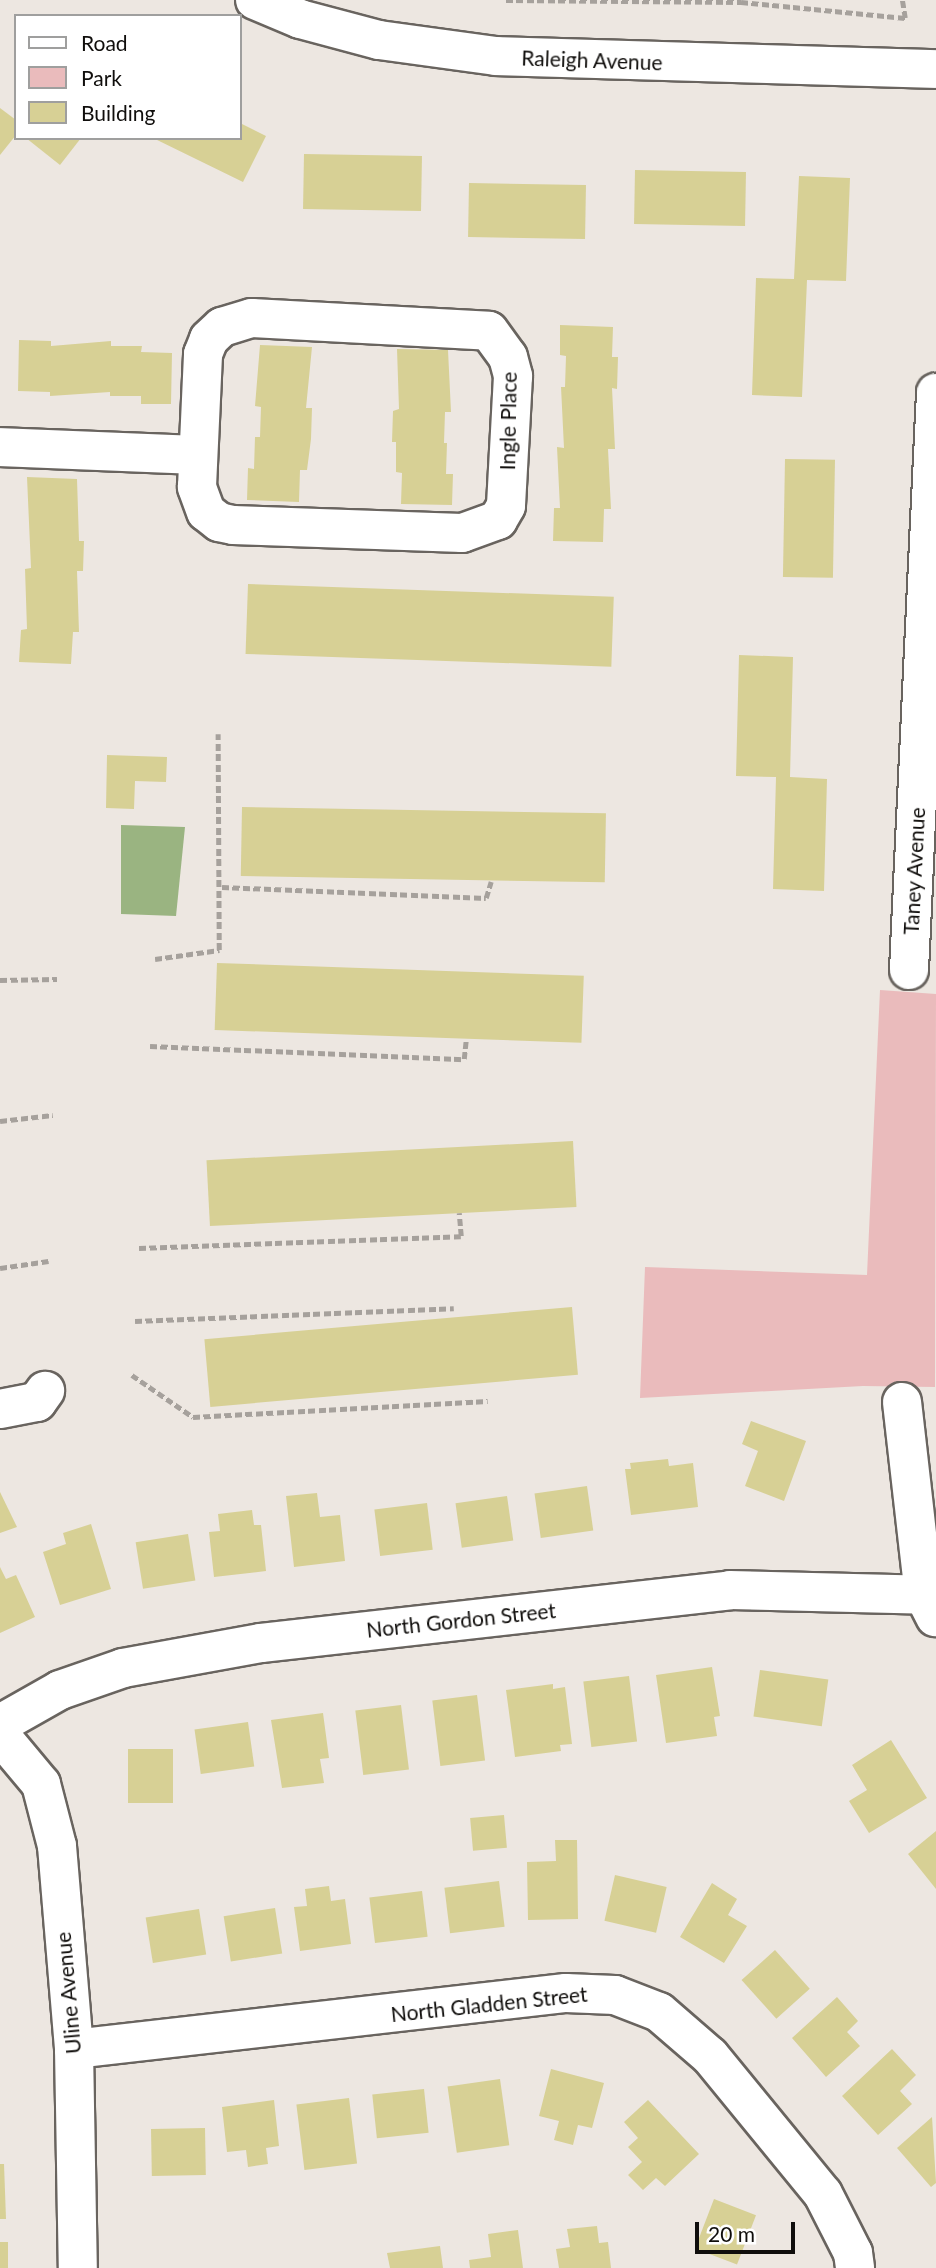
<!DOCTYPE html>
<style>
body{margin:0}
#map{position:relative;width:936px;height:2268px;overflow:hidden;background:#ede7e1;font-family:Lato,sans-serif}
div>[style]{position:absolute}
.green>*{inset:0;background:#eabbbc}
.water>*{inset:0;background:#9ab481}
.building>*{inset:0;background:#d7d095;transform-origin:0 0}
.path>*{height:4.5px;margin-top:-2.25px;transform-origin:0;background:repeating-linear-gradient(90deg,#a6a19c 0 7px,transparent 0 10.5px)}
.roads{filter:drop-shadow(2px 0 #69645f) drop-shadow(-2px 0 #69645f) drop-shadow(0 2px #69645f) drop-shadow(0 -2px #69645f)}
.minor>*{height:38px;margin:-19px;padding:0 19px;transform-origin:19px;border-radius:19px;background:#fff}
span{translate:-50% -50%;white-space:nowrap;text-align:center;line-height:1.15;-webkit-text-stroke:5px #fff;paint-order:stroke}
.street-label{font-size:21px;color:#100e0c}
.legend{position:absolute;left:14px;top:14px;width:228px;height:126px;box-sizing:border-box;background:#fff;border:2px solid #9f9f9e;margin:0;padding:9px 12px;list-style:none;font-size:21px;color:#100e0c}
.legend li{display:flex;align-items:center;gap:14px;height:35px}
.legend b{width:35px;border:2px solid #9f9f9e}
.scale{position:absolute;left:695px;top:2222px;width:100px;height:32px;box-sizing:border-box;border:4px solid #100e0c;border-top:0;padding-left:9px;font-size:21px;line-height:24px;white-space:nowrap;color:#100e0c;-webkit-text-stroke:5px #fff;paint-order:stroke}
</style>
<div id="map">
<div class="green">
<i style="clip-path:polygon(880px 990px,936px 994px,935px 1387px,863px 1386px,640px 1398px,645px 1267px,867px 1275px)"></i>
</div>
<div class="water">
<i style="clip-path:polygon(121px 825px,185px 827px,176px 916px,121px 914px)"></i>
</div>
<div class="building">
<i style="clip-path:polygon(0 108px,16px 120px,16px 135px,0 155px)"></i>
<i style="clip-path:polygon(240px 123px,266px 136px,243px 182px,153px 138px,240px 138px)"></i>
<i style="clip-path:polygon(26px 138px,81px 138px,60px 165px)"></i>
<i style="left:304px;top:154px;width:118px;height:55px;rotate:1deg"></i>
<i style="left:635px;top:170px;width:111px;height:54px;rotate:1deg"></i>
<i style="clip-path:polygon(799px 176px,850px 178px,846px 281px,807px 280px,802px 397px,752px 395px,756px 278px,794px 279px)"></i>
<i style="left:469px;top:183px;width:117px;height:54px;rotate:1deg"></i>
<i style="clip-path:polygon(560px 325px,613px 327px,612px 357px,618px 357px,617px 389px,612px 388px,615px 449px,608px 449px,611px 509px,604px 509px,603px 542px,553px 541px,554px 508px,560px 508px,557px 447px,564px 448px,561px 387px,565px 387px,566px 356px,560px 355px)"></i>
<i style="clip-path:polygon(19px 340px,51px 341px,51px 346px,111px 341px,111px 346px,142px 346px,141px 352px,172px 353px,171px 404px,141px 404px,141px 396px,110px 396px,110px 392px,50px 396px,50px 392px,18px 391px)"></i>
<i style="clip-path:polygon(260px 345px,312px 347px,306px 408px,312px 408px,311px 439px,307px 470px,300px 470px,299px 502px,247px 500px,248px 468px,254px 469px,255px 437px,260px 437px,261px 407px,255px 406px)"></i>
<i style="clip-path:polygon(397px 349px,448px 350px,451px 412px,445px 412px,444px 443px,447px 443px,446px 474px,453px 474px,452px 505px,401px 504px,402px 473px,396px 472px,396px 442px,392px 442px,393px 411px,399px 409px)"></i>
<i style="left:785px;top:459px;width:50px;height:118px;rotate:1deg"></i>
<i style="clip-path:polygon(27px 477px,77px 479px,79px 541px,84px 541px,83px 571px,77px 571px,79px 632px,73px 632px,71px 664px,19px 662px,21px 630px,27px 629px,25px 569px,31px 568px)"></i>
<i style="left:248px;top:584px;width:366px;height:70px;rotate:2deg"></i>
<i style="clip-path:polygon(739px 655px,793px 657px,790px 777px,827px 779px,824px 891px,773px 889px,776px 777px,736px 776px)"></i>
<i style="clip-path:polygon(107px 755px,167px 757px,166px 782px,135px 781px,134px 809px,106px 808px)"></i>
<i style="left:242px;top:807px;width:364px;height:69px;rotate:1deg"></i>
<i style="left:217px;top:963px;width:367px;height:67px;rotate:2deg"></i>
<i style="left:573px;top:1141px;width:66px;height:367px;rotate:87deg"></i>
<i style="left:572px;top:1307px;width:68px;height:369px;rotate:85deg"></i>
<i style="clip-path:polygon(751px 1421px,806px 1441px,784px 1501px,745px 1486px,758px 1451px,742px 1444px)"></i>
<i style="clip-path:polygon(668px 1459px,669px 1466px,693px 1463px,698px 1507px,631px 1515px,625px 1469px,631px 1469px,630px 1463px)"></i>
<i style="left:587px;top:1486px;width:45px;height:53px;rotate:82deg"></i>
<i style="clip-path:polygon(0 1492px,17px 1527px,0 1533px)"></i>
<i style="clip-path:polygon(317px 1493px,320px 1517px,340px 1515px,345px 1561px,294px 1567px,286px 1496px)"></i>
<i style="left:507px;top:1496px;width:45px;height:52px;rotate:82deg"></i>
<i style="left:427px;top:1503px;width:47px;height:53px;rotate:83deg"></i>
<i style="clip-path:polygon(252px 1510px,254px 1525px,261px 1525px,266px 1571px,214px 1577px,209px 1532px,220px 1531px,218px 1514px)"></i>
<i style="clip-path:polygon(91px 1524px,111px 1589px,60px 1605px,43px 1552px,66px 1544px,63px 1533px)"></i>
<i style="left:188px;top:1534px;width:47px;height:53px;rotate:81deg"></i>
<i style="clip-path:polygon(0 1567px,6px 1579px,16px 1575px,35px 1617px,0 1633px)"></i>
<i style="clip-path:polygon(712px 1667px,720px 1716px,714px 1717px,717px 1736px,666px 1743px,656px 1675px)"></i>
<i style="left:760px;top:1670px;width:69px;height:47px;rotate:8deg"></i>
<i style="left:629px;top:1676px;width:66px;height:46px;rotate:83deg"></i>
<i style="clip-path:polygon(553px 1684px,553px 1689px,565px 1687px,572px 1744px,560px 1745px,561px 1751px,515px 1757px,506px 1690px)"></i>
<i style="left:477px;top:1695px;width:66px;height:45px;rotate:83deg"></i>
<i style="left:401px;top:1705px;width:65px;height:46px;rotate:83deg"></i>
<i style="clip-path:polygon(323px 1713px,329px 1758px,320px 1759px,324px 1783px,282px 1788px,271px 1720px)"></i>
<i style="left:248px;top:1722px;width:45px;height:54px;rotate:82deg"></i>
<i style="clip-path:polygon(891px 1740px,927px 1798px,869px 1833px,849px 1801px,867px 1790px,852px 1765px)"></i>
<i style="left:128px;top:1749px;width:45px;height:54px"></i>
<i style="left:504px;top:1815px;width:33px;height:34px;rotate:85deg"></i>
<i style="clip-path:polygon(936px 1831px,936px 1889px,908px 1854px)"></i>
<i style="clip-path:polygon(555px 1840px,577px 1840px,578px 1919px,528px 1920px,527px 1862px,556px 1861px)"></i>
<i style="left:615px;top:1875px;width:53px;height:47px;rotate:13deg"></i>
<i style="left:499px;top:1881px;width:46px;height:55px;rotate:83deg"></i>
<i style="clip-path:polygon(712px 1883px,737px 1899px,728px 1915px,747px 1926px,724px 1963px,680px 1937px)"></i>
<i style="clip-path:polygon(329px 1886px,331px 1901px,345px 1899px,351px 1944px,300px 1951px,294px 1907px,307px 1906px,305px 1889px)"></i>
<i style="left:422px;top:1891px;width:46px;height:53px;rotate:83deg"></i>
<i style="left:275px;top:1908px;width:46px;height:52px;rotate:81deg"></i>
<i style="left:199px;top:1909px;width:46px;height:54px;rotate:81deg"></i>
<i style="left:775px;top:1950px;width:52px;height:45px;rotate:48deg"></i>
<i style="clip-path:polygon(837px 1997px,858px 2021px,847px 2032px,860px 2046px,826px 2077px,792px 2038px)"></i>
<i style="clip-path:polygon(892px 2049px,916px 2075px,900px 2091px,912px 2104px,878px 2135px,842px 2096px)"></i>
<i style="clip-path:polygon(551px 2069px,604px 2083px,592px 2128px,578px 2125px,573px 2145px,554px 2140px,559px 2121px,539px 2116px)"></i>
<i style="left:500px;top:2079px;width:67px;height:53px;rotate:82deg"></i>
<i style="left:424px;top:2089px;width:44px;height:52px;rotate:84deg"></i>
<i style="left:349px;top:2098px;width:66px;height:53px;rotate:83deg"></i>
<i style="clip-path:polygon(274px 2100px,279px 2146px,266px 2148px,268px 2164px,248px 2167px,246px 2150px,227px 2152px,222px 2107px)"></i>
<i style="clip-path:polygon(648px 2100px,699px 2154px,665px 2186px,656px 2178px,643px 2190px,628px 2175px,642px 2162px,628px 2147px,638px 2138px,624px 2122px)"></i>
<i style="clip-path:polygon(932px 2117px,936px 2183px,931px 2187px,897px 2148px)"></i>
<i style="left:205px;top:2128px;width:47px;height:54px;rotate:89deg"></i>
<i style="clip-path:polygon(0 2164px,4px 2164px,6px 2219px,0 2219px)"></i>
<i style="left:714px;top:2199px;width:45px;height:53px;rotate:21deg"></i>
<i style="clip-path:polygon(597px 2226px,599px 2243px,608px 2242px,611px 2268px,559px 2268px,556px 2249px,570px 2247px,567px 2229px)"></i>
<i style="clip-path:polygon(518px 2230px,523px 2268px,470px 2268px,469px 2260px,491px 2257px,488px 2234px)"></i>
<i style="left:0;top:2242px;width:8px;height:26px"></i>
<i style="clip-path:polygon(440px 2246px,443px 2268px,390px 2268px,387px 2253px)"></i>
</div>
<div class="path">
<i style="left:506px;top:0;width:235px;rotate:0.5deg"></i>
<i style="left:741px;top:2px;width:165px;rotate:5.6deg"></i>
<i style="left:905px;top:18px;width:18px;rotate:-99deg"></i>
<i style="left:222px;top:887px;width:264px;rotate:2.4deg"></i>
<i style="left:486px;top:898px;width:17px;rotate:-73deg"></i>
<i style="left:155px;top:959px;width:65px;rotate:-8deg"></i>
<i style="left:219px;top:950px;width:216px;rotate:-90.3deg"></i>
<i style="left:0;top:980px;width:57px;rotate:-1deg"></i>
<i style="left:150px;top:1046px;width:314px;rotate:2.4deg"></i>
<i style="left:464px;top:1059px;width:20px;rotate:-84deg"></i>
<i style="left:0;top:1121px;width:53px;rotate:-6.5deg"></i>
<i style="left:139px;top:1248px;width:322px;rotate:-2.1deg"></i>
<i style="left:461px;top:1236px;width:23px;rotate:-95deg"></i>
<i style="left:0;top:1268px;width:49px;rotate:-8.1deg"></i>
<i style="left:135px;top:1321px;width:319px;rotate:-2.3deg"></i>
<i style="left:132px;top:1375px;width:74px;rotate:34.5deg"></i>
<i style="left:193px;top:1417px;width:295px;rotate:-3.1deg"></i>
</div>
<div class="roads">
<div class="minor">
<i style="left:255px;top:0;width:49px;rotate:22.9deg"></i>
<i style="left:300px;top:19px;width:82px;rotate:14.9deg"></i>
<i style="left:379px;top:40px;width:118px;rotate:7.8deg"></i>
<i style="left:496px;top:56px;width:440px;rotate:1.7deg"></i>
<i style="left:252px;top:318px;width:237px;rotate:3.1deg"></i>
<i style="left:489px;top:331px;width:32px;rotate:54deg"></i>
<i style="left:508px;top:357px;width:20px;rotate:75deg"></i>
<i style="left:513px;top:376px;width:130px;rotate:93.1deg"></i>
<i style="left:506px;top:506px;width:16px;rotate:120deg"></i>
<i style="left:498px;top:520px;width:38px;rotate:160deg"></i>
<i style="left:462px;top:533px;width:229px;rotate:-178deg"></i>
<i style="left:233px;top:525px;width:14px;rotate:-168deg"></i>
<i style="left:219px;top:522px;width:16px;rotate:-142deg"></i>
<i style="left:206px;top:512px;width:27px;rotate:-110deg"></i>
<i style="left:197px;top:487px;width:133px;rotate:-87.4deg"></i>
<i style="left:203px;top:354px;width:16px;rotate:-68deg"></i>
<i style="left:209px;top:339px;width:18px;rotate:-43deg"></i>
<i style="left:222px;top:327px;width:31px;rotate:-17deg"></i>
<i style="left:0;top:447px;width:197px;rotate:2.3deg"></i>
<i style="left:909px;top:970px;width:578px;rotate:-87.32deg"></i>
<i style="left:902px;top:1402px;width:194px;rotate:83.5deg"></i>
<i style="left:924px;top:1595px;width:25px;rotate:63deg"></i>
<i style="left:0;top:1409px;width:38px;rotate:-11deg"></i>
<i style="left:37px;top:1402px;width:14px;rotate:-54deg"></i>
<i style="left:0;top:1724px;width:69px;rotate:-29.5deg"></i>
<i style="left:60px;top:1690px;width:67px;rotate:-19.2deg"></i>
<i style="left:123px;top:1668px;width:140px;rotate:-10.3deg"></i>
<i style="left:261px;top:1643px;width:472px;rotate:-6.4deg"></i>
<i style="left:730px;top:1590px;width:206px;rotate:1.4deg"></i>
<i style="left:0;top:1735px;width:64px;rotate:50.1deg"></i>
<i style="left:41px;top:1784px;width:64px;rotate:75.5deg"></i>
<i style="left:57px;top:1846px;width:204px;rotate:85.2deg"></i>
<i style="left:74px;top:2049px;width:219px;rotate:89deg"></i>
<i style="left:74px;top:2049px;width:495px;rotate:-6.5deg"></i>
<i style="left:566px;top:1993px;width:49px;rotate:2.3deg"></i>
<i style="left:615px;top:1995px;width:47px;rotate:21.1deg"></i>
<i style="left:659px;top:2012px;width:67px;rotate:40.8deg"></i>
<i style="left:710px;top:2056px;width:178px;rotate:50.7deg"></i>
<i style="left:823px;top:2194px;width:66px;rotate:63deg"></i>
<i style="left:853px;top:2253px;width:15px;rotate:82deg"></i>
</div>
</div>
<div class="street-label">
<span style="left:592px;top:60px;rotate:2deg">Raleigh Avenue</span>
<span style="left:508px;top:421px;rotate:-89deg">Ingle Place</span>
<span style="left:914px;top:871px;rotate:-87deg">Taney Avenue</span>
<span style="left:461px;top:1620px;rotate:-6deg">North Gordon Street</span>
<span style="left:68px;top:1993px;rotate:-95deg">Uline Avenue</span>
<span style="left:489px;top:2004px;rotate:-6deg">North Gladden Street</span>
</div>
<ul class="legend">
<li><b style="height:9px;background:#fff"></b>Road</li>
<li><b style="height:19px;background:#eabbbc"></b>Park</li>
<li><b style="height:19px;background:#d7d095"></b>Building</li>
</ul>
<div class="scale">20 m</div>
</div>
